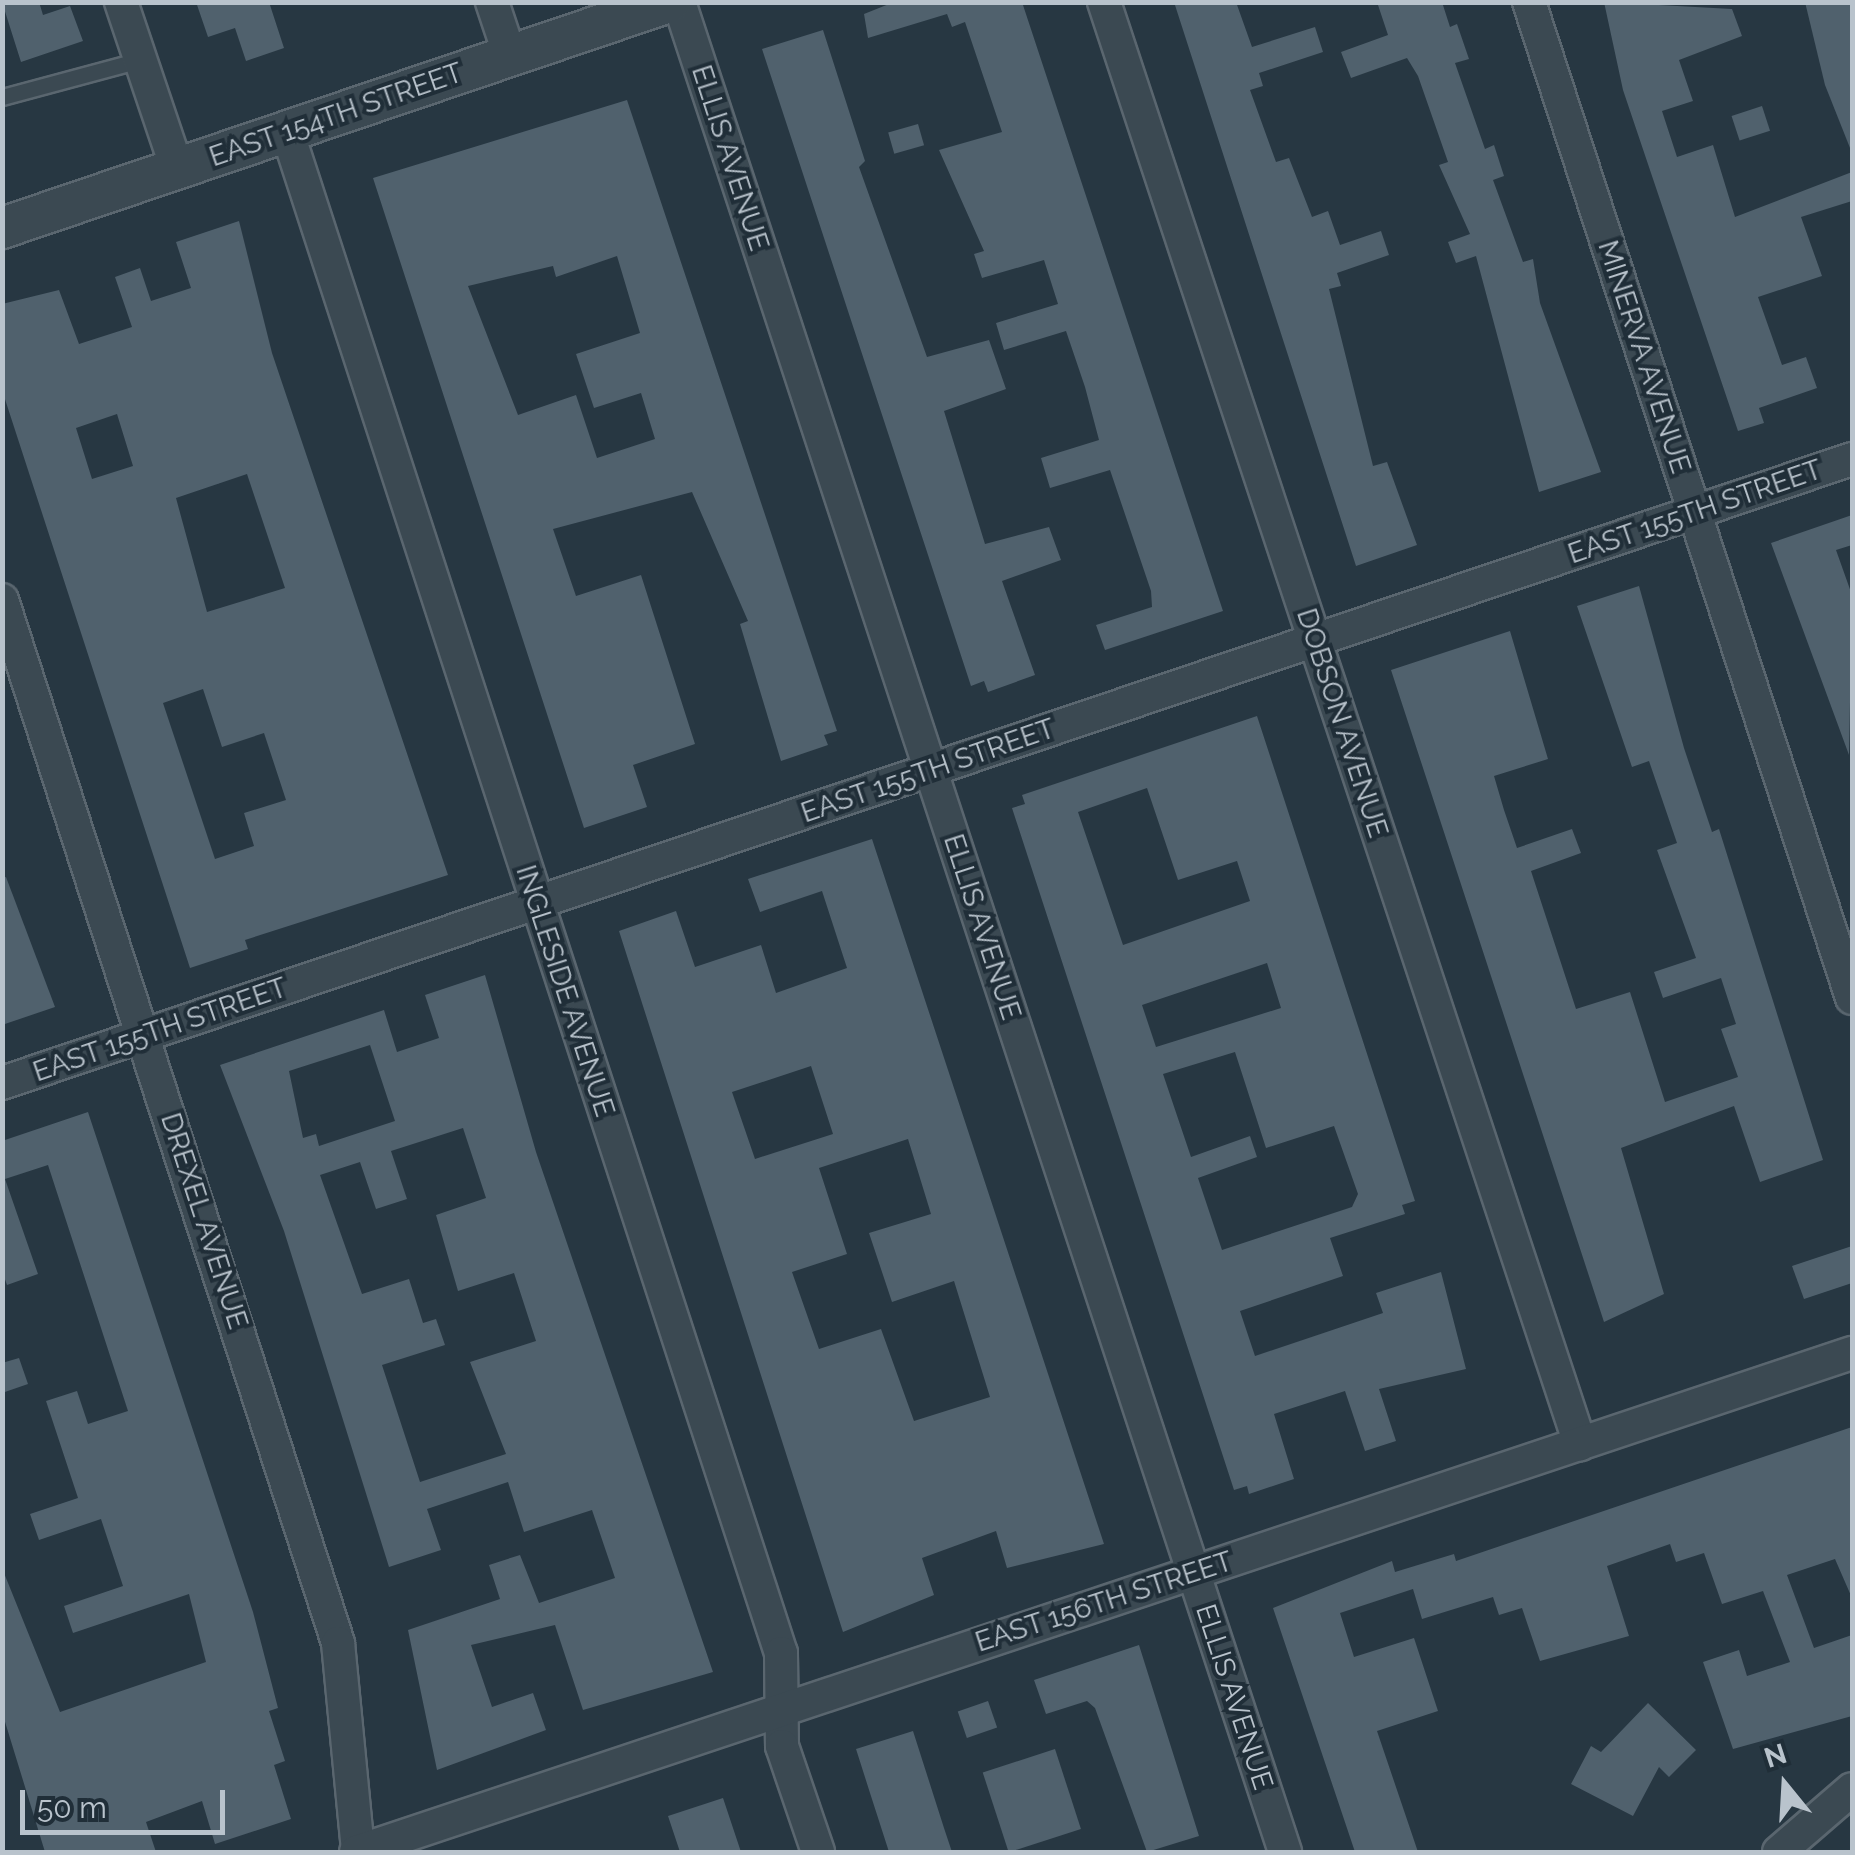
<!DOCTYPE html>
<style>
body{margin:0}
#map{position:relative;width:1855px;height:1855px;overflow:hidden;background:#273742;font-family:Raleway,sans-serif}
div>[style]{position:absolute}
.building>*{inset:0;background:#50616d;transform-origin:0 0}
.roads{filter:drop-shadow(2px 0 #5a666f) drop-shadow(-2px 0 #5a666f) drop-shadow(0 2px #5a666f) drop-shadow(0 -2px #5a666f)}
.service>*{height:15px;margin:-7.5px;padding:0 7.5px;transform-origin:7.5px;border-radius:7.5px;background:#3b4952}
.minor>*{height:32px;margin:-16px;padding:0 16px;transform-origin:16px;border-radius:16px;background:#3b4952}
.tertiary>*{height:40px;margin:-20px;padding:0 20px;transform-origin:20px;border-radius:20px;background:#3b4952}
span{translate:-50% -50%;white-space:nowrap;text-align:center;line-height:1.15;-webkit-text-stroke:8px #202e38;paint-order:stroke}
.street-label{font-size:28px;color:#b9c3cc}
.frame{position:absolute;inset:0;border:5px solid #b9c3cc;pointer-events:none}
.north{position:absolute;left:1735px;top:1735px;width:100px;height:100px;-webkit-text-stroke:8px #202e38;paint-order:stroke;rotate:342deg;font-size:28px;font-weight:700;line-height:40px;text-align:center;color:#b9c3cc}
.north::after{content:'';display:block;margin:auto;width:35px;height:45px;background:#b9c3cc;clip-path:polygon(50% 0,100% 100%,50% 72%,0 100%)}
.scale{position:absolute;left:20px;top:1790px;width:205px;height:45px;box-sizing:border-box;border:5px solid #b9c3cc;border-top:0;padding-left:12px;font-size:30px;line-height:35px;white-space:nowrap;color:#b9c3cc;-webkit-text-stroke:8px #202e38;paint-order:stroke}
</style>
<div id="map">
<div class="building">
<i style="clip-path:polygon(2px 2px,39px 2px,43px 15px,70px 6px,83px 41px,21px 62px)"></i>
<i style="clip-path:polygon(196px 2px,269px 2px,284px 48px,246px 61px,235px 28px,208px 37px)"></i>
<i style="clip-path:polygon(894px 2px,1022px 2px,1223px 611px,1105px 650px,1096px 625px,1152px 607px,1151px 591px,1110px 470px,1050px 488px,1041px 458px,1099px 440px,1085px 387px,1066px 331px,1004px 350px,996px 323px,1058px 304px,1044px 260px,982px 278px,974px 254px,984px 251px,939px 150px,1002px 132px,965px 22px,952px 27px,947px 14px,868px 38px,864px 14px)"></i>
<i style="clip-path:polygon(1174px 2px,1236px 2px,1252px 47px,1315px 27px,1323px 52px,1259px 73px,1263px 86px,1250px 90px,1276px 162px,1289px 158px,1312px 217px,1328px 211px,1340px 245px,1381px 231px,1389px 255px,1337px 273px,1341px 286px,1329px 289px,1373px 466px,1387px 462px,1417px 545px,1356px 566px)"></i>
<i style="clip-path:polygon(1377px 2px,1442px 2px,1450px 27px,1457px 24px,1469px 59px,1455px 63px,1485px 149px,1494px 145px,1504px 176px,1493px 180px,1523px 262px,1533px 259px,1540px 303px,1601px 472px,1539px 492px,1476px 256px,1456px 263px,1448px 242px,1470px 234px,1439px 165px,1448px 162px,1418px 76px,1407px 58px,1351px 78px,1341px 52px,1388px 35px)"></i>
<i style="clip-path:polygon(1604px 2px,1732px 9px,1742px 36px,1679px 60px,1693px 101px,1662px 111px,1677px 157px,1713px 145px,1735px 217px,1852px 172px,1852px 201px,1801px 217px,1822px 276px,1758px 297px,1782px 365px,1806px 357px,1817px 388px,1759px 408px,1764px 423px,1738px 431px,1623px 90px)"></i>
<i style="clip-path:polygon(1805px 2px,1852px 2px,1852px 153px,1825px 85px)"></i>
<i style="clip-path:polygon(823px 30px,865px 161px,859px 167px,927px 357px,989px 340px,1006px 389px,944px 411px,985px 544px,1049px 527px,1061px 560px,1002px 581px,1035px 675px,988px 692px,984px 681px,971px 686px,762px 49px)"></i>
<i style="clip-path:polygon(evenodd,627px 100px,837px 731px,824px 735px,828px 745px,781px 761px,740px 624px,748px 621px,692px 492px,553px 529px,576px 596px,641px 575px,695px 744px,633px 765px,647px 807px,584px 828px,373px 178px,627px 100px,617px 256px,640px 333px,576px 354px,594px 408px,641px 393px,655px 439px,597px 458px,576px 395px,518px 415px,468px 286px,553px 266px,556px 277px,617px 256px)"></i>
<i style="left:1762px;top:106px;width:26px;height:32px;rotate:72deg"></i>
<i style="left:918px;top:124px;width:22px;height:31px;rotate:74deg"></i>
<i style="clip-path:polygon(evenodd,239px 221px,272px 353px,448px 875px,245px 940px,248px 949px,190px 968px,2px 390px,2px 304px,59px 290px,79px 344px,132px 327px,115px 277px,140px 268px,151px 301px,191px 288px,176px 242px,239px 221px,117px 414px,133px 466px,92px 479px,76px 428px,117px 414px,239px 221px,247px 474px,285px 588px,207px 612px,176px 498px,247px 474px,239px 221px,203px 689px,222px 747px,264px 733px,286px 800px,244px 813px,254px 846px,215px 859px,163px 703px,203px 689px)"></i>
<i style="clip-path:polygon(1852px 515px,1852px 545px,1836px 550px,1852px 595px,1849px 755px,1771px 543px)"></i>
<i style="clip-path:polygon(1639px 586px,1684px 748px,1712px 832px,1719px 829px,1823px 1160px,1760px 1182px,1734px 1106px,1621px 1148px,1664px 1294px,1604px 1322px,1391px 670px,1510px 631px,1548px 759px,1494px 776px,1504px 810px,1517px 848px,1572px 829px,1581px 853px,1531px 871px,1576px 1009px,1630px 992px,1665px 1102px,1738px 1077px,1721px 1029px,1736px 1024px,1721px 978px,1663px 998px,1654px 972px,1696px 958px,1657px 850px,1677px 843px,1649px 761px,1632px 767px,1577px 606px)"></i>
<i style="clip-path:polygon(evenodd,1257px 716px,1415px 1201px,1402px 1205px,1405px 1214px,1330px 1238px,1343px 1276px,1240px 1311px,1255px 1356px,1383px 1313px,1376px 1293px,1441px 1272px,1466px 1369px,1379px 1389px,1396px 1441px,1365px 1451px,1345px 1391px,1274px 1414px,1294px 1479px,1249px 1494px,1247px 1486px,1234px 1490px,1012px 808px,1025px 804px,1022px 795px,1257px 716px,1147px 788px,1178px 880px,1237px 861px,1250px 901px,1123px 945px,1078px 812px,1147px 788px,1257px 716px,1267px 963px,1281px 1008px,1156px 1047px,1142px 1005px,1267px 963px,1257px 716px,1235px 1052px,1266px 1148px,1334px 1126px,1358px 1194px,1352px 1207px,1222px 1250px,1198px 1178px,1257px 1157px,1250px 1136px,1191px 1157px,1163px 1074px,1235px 1052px)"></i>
<i style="clip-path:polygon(evenodd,872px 839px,1104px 1544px,1007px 1568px,996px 1531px,922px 1558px,934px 1595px,843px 1632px,619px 931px,676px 911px,695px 967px,761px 945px,776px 993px,847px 968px,822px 891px,760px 912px,748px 879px,872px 839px,811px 1066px,833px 1134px,755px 1159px,732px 1092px,811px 1066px,872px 839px,908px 1139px,931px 1214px,869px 1233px,892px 1302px,954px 1281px,990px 1397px,914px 1421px,881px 1329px,819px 1349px,792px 1272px,847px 1254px,819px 1168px,908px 1139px)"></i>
<i style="clip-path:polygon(6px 877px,55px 1007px,2px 1025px,2px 878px)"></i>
<i style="clip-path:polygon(evenodd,485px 975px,536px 1152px,713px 1672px,583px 1710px,555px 1625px,471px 1645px,492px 1707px,533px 1693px,546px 1730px,437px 1770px,408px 1630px,500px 1599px,489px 1565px,520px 1555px,539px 1603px,615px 1578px,610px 1563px,592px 1510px,524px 1532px,508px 1482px,427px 1509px,441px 1550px,389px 1567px,284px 1231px,220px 1065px,384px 1010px,397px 1052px,439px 1038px,425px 995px,485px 975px,370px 1045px,395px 1121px,319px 1146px,316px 1134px,303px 1138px,289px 1071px,370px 1045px,485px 975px,463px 1128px,486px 1198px,436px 1215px,458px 1291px,514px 1273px,536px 1341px,470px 1362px,506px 1454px,420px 1482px,382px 1365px,445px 1345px,436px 1319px,423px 1323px,409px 1279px,362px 1294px,320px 1175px,360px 1162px,376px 1209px,407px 1199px,391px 1151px,463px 1128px)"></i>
<i style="clip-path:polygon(88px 1112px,253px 1612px,278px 1708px,269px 1711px,285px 1761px,274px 1765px,291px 1819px,215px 1844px,202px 1801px,146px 1822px,156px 1852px,45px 1852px,2px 1712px,2px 1568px,60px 1712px,206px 1662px,189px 1594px,73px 1633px,64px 1606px,123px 1586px,101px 1519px,39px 1540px,30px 1514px,78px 1498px,46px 1401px,77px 1391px,88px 1424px,128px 1411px,48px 1165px,5px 1179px,38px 1274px,7px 1285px,2px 1271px,2px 1141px)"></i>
<i style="clip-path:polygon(1852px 1246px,1852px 1283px,1804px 1299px,1792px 1266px)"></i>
<i style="clip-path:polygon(19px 1358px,28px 1384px,2px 1393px,2px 1363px)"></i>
<i style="clip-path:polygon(1852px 1427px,1852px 1598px,1835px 1559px,1787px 1575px,1814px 1648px,1852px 1635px,1852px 1716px,1733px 1749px,1703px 1662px,1739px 1650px,1747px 1676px,1790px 1662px,1763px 1591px,1722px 1604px,1704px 1553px,1676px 1562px,1670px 1544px,1607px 1566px,1629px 1636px,1540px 1661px,1522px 1608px,1499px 1615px,1493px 1597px,1422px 1619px,1413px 1589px,1340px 1613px,1354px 1657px,1414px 1638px,1438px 1711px,1377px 1731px,1418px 1852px,1355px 1852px,1273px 1608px,1392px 1561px,1395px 1572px,1454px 1554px,1456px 1561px)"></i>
<i style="clip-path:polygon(1139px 1645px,1199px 1836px,1147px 1852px,1095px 1708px,1087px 1701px,1046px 1714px,1034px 1680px)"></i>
<i style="left:988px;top:1701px;width:28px;height:32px;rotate:71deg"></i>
<i style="clip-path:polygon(1648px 1703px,1696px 1750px,1669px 1777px,1659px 1767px,1633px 1816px,1571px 1784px,1591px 1746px,1601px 1752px)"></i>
<i style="clip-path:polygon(913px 1731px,944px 1828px,952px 1852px,889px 1852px,870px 1793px,856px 1749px)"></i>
<i style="left:1055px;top:1749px;width:84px;height:76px;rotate:72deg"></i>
<i style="clip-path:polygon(723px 1798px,741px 1852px,680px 1852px,668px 1816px)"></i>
</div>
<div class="roads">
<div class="service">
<i style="left:2px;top:97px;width:143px;rotate:-15deg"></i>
</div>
<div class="minor">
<i style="left:121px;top:2px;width:175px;rotate:71.4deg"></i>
<i style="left:492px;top:2px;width:57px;rotate:71.6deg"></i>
<i style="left:679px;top:2px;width:1947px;rotate:71.86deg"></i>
<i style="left:1104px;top:2px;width:1519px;rotate:71.73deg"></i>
<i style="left:1529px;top:2px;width:1047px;rotate:72.03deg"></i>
<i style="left:287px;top:131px;width:1600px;rotate:72.02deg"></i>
<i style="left:781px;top:1653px;width:93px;rotate:89.4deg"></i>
<i style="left:782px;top:1746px;width:112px;rotate:71.2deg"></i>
<i style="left:2px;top:600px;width:1096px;rotate:72.14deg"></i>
<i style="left:338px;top:1643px;width:210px;rotate:84.5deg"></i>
<i style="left:2px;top:1083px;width:1952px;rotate:-18.64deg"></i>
<i style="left:356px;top:1852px;width:1577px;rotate:-18.45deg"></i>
<i style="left:1779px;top:1852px;width:96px;rotate:-40.8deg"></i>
</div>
<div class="tertiary">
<i style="left:2px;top:228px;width:704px;rotate:-18.72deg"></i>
</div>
</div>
<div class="street-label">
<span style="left:336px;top:115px;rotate:-19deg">EAST 154TH STREET</span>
<span style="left:730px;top:158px;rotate:72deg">ELLIS AVENUE</span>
<span style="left:1644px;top:357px;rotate:72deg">MINERVA AVENUE</span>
<span style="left:1695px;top:512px;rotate:-19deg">EAST 155TH STREET</span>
<span style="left:1342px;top:723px;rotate:72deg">DOBSON AVENUE</span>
<span style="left:928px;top:771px;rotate:-19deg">EAST 155TH STREET</span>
<span style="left:982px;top:927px;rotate:72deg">ELLIS AVENUE</span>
<span style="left:565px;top:991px;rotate:72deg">INGLESIDE AVENUE</span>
<span style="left:160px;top:1030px;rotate:-19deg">EAST 155TH STREET</span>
<span style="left:204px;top:1221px;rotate:72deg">DREXEL AVENUE</span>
<span style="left:1104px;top:1602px;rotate:-18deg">EAST 156TH STREET</span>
<span style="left:1234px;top:1697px;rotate:72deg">ELLIS AVENUE</span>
</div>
<div class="frame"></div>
<div class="north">N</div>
<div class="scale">50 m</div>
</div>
